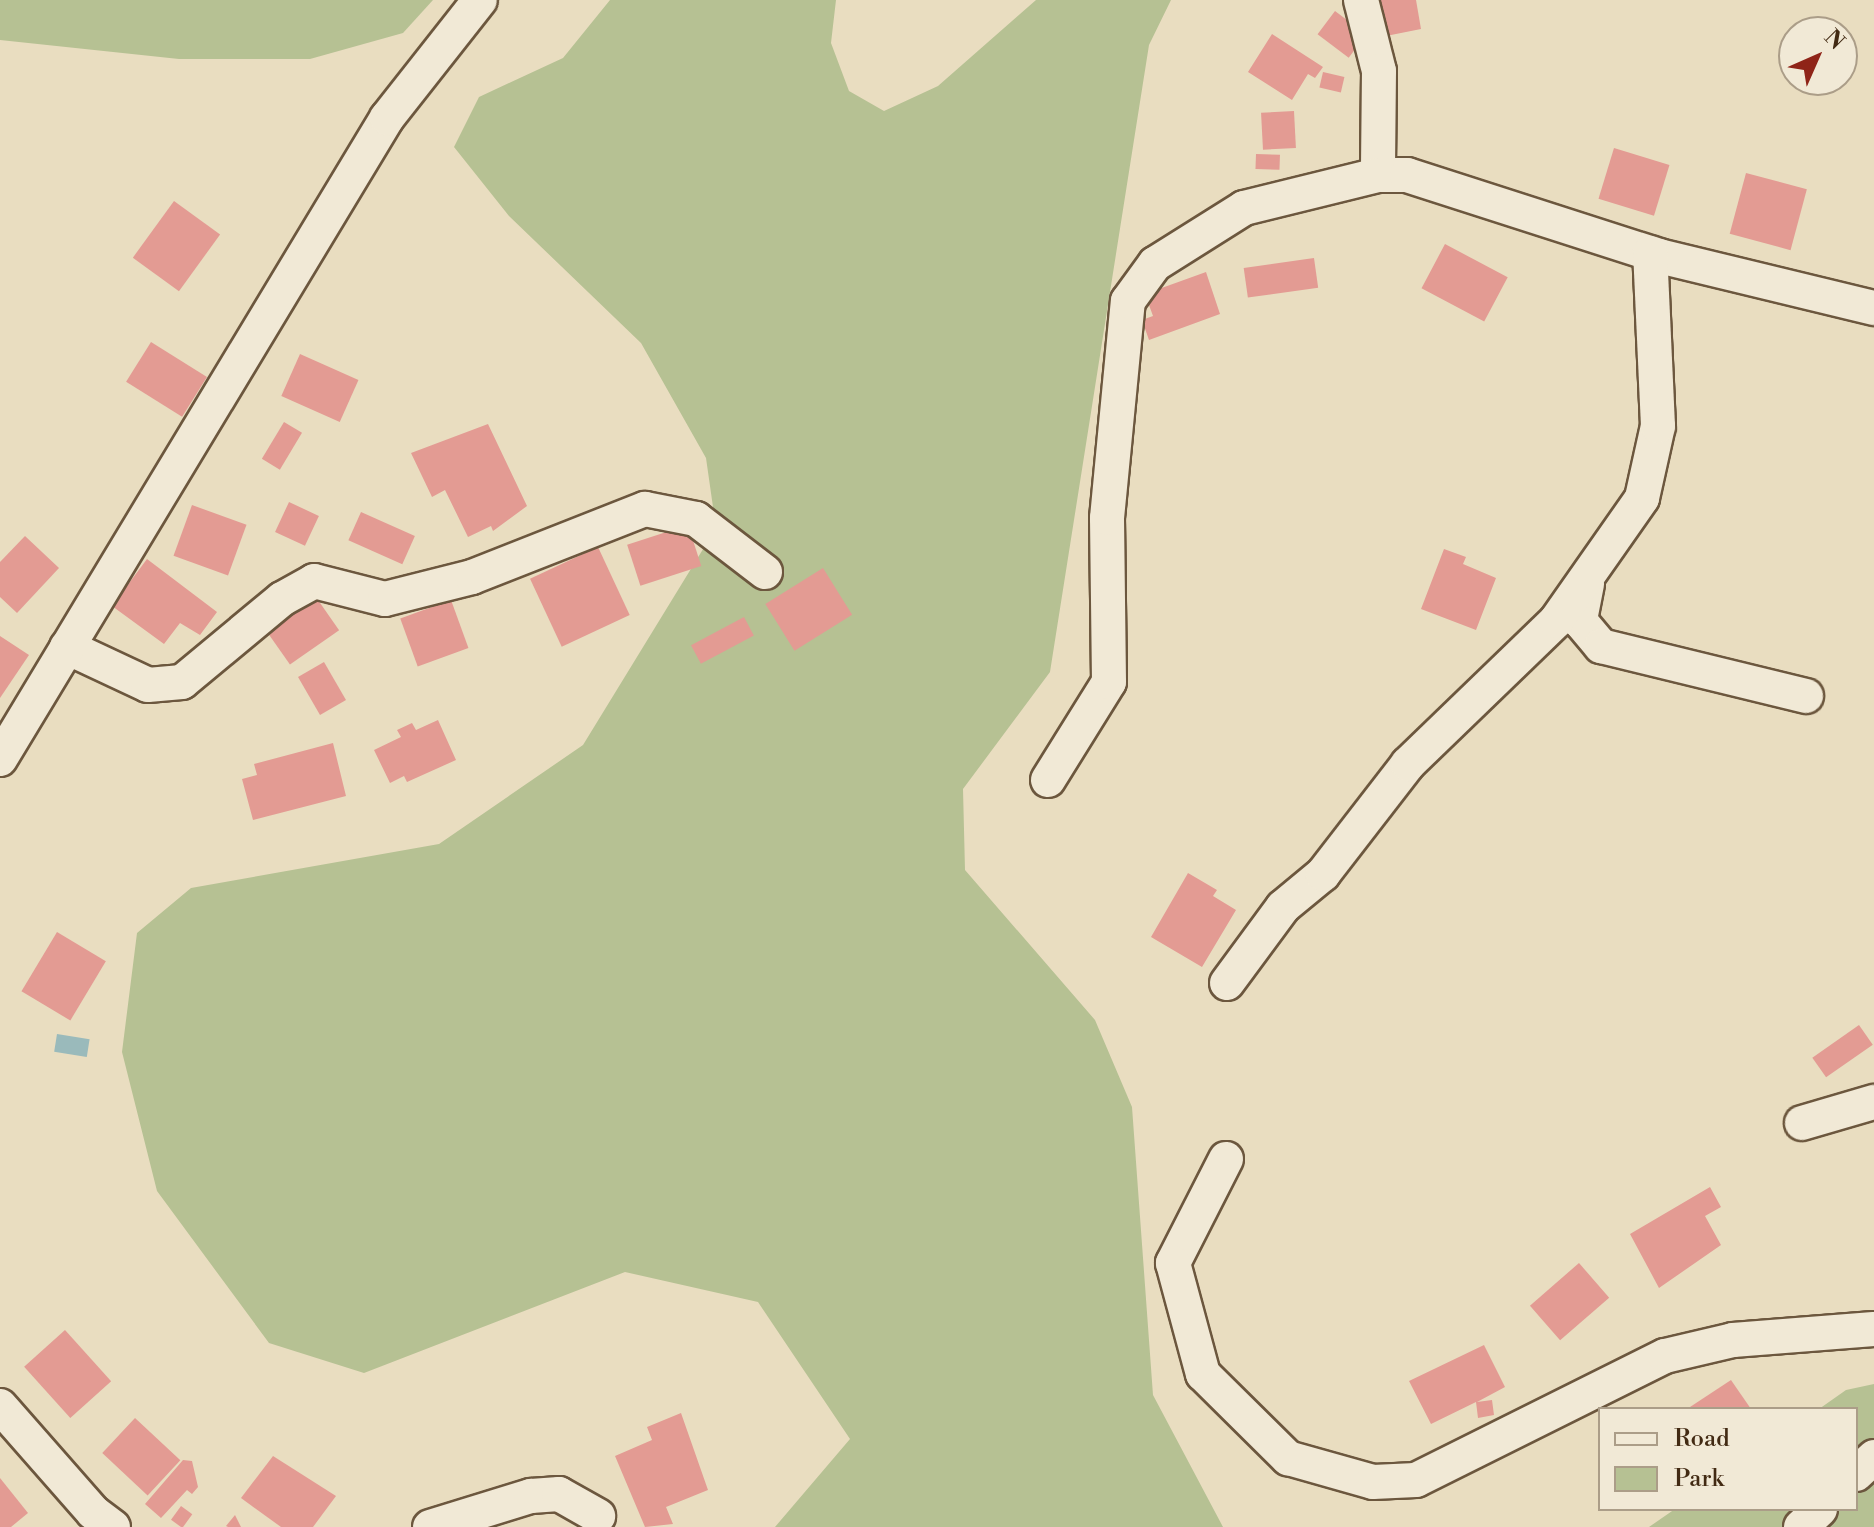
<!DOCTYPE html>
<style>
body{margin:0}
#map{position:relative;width:1874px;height:1527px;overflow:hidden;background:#e9ddc0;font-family:"Libre Bodoni",serif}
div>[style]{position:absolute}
.green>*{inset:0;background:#b6c193}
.water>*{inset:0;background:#9ababb;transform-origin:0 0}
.building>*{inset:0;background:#e39b93;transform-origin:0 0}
.roads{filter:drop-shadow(2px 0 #6c573e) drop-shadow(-2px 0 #6c573e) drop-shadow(0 2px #6c573e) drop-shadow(0 -2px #6c573e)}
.minor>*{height:34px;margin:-17px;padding:0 17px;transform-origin:17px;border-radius:17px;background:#f1e9d6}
span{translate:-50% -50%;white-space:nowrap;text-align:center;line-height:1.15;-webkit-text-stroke:6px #f1e9d6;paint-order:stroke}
.legend{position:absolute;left:1598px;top:1407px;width:260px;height:104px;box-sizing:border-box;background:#f1e9d6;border:2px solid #ab9d88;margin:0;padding:10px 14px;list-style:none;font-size:24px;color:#422a13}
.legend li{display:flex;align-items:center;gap:16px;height:40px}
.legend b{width:40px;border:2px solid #ab9d88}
.north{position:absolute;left:1778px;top:16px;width:80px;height:80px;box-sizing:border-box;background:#f1e9d6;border:2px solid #ab9d88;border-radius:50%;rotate:45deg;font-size:22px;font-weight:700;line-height:32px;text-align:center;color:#422a13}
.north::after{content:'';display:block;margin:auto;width:28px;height:36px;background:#8f2418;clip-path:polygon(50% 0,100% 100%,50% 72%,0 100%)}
</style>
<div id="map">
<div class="green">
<i style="clip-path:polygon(0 0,433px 0,403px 33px,310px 59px,179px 59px,0 40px)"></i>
<i style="clip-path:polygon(610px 0,836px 0,831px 43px,849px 91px,884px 111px,938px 86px,1036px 0,1171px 0,1149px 45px,1050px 672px,963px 789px,965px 870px,1095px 1020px,1132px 1107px,1153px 1395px,1223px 1527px,775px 1527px,850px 1439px,758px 1302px,625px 1272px,364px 1373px,269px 1343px,157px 1191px,122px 1052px,137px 933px,191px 888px,439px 844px,583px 745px,716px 528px,706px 458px,641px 343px,509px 216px,454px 147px,479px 97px,563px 58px)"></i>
<i style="clip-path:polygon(1874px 1384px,1874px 1527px,1649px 1527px,1675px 1509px,1856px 1509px,1856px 1409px,1819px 1409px,1846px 1390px)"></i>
</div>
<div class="water">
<i style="left:57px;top:1034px;width:33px;height:18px;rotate:9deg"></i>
</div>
<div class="building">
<i style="clip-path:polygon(1379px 0,1416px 0,1421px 29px,1386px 36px)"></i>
<i style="left:1335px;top:11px;width:39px;height:29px;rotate:37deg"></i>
<i style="clip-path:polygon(1272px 34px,1323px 67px,1315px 78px,1308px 74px,1292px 100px,1248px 72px)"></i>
<i style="left:1323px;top:72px;width:22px;height:16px;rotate:13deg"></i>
<i style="left:1294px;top:111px;width:37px;height:33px;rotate:87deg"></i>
<i style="left:1614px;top:148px;width:58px;height:53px;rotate:17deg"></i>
<i style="left:1256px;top:154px;width:24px;height:15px;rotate:2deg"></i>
<i style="left:1746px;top:173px;width:63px;height:63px;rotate:15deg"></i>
<i style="left:174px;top:201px;width:57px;height:70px;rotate:36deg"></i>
<i style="left:1445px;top:244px;width:71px;height:50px;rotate:28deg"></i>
<i style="left:1314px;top:258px;width:30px;height:71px;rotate:82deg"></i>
<i style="clip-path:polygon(1206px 272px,1220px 314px,1149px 340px,1142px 320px,1153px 316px,1145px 294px)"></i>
<i style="left:151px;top:342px;width:66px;height:47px;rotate:32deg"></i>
<i style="left:300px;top:354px;width:64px;height:46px;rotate:24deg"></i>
<i style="left:284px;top:422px;width:21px;height:43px;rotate:31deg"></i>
<i style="clip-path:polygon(488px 424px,527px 506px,493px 531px,491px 526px,468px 537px,445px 490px,432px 497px,411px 453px)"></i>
<i style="left:289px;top:502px;width:33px;height:33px;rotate:25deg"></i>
<i style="left:192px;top:505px;width:58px;height:54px;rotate:20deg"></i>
<i style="left:361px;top:512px;width:59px;height:31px;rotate:24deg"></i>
<i style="left:688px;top:525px;width:43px;height:64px;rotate:72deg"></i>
<i style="clip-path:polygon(25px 536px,59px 568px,17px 613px,0 597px,0 562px)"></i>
<i style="left:598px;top:547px;width:75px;height:75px;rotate:65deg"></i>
<i style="clip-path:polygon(1444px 549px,1466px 557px,1463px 564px,1496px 578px,1476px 630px,1421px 609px)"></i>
<i style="clip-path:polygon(147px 559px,217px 612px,200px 635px,180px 623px,164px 644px,112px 606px)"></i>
<i style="left:823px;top:568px;width:55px;height:68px;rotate:58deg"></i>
<i style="left:311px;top:590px;width:49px;height:60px;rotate:55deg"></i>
<i style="left:451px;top:600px;width:51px;height:54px;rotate:70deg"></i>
<i style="left:744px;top:617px;width:21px;height:60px;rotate:62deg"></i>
<i style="clip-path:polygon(0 636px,29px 655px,0 698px)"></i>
<i style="left:324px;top:662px;width:44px;height:30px;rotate:60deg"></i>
<i style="clip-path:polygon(438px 720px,456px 760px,407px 782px,404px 776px,390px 783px,374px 750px,401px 737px,397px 730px,412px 723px,416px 730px)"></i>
<i style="clip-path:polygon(333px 743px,346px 796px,253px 820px,242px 779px,257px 775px,254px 764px)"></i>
<i style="clip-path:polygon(1188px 873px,1217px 890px,1213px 896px,1236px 910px,1202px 967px,1151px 937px)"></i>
<i style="left:57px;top:932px;width:57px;height:69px;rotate:31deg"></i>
<i style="left:1859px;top:1025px;width:24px;height:57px;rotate:55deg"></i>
<i style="clip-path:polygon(1710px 1187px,1721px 1207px,1705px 1216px,1721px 1245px,1659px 1288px,1630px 1234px)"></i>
<i style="left:1579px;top:1263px;width:46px;height:65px;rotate:49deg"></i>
<i style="left:65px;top:1330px;width:69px;height:55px;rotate:48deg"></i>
<i style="clip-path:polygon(1484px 1345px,1505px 1387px,1477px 1402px,1492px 1400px,1494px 1415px,1478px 1418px,1476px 1402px,1431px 1424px,1409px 1381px)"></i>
<i style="clip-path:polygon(1731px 1380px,1751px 1409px,1691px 1409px,1690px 1407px)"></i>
<i style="clip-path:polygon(681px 1413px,708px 1490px,666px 1507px,673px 1524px,645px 1527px,615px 1456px,652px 1440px,647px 1427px)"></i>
<i style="left:135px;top:1418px;width:62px;height:48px;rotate:43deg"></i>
<i style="clip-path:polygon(273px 1456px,336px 1496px,313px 1527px,281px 1527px,241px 1498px)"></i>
<i style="clip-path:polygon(183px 1460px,192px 1461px,198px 1487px,192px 1494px,187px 1490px,161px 1518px,145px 1504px)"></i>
<i style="clip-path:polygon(0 1478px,28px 1513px,11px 1527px,0 1527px)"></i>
<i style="left:181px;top:1506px;width:14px;height:17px;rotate:36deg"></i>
<i style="clip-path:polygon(235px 1515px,241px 1527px,228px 1527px,226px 1526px)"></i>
</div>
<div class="roads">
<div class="minor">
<i style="left:1361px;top:0;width:73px;rotate:75.8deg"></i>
<i style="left:1379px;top:71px;width:104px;rotate:90.6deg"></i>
<i style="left:1587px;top:584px;width:38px;rotate:101deg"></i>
<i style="left:1580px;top:621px;width:33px;rotate:50deg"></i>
<i style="left:1601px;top:646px;width:211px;rotate:13.7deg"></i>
<i style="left:67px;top:647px;width:89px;rotate:25.1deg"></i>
<i style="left:148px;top:685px;width:34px;rotate:-5deg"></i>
<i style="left:182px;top:682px;width:130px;rotate:-39.7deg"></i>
<i style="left:282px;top:599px;width:37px;rotate:-29deg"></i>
<i style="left:314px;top:581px;width:73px;rotate:14.2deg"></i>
<i style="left:385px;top:599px;width:90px;rotate:-14.2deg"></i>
<i style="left:472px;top:577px;width:186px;rotate:-21.5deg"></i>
<i style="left:645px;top:509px;width:52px;rotate:11.1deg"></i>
<i style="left:696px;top:519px;width:87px;rotate:37.5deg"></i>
<i style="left:0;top:759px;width:749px;rotate:-58.88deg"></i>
<i style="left:387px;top:118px;width:150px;rotate:-51.8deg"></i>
<i style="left:1048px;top:780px;width:115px;rotate:-58.1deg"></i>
<i style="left:1109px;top:682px;width:164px;rotate:-90.7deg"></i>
<i style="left:1107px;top:518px;width:218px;rotate:-84.5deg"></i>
<i style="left:1128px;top:301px;width:46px;rotate:-53.9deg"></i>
<i style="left:1155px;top:264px;width:105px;rotate:-32.2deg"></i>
<i style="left:1244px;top:208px;width:138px;rotate:-13.8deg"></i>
<i style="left:1378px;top:175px;width:29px"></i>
<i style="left:1407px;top:175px;width:265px;rotate:17.8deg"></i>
<i style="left:1659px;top:256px;width:221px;rotate:13.6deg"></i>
<i style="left:1227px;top:983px;width:94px;rotate:-53.6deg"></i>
<i style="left:1283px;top:907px;width:52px;rotate:-39.5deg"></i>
<i style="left:1323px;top:874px;width:139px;rotate:-52.3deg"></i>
<i style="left:1408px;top:764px;width:206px;rotate:-44deg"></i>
<i style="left:1556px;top:621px;width:150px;rotate:-55deg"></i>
<i style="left:1642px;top:498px;width:74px;rotate:-77.5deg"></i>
<i style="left:1658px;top:426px;width:173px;rotate:-92.6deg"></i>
<i style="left:1802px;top:1123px;width:75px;rotate:-16.3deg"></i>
<i style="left:1226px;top:1159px;width:117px;rotate:117deg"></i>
<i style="left:1173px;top:1263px;width:115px;rotate:74.9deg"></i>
<i style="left:1203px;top:1374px;width:120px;rotate:44.7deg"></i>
<i style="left:1288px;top:1458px;width:88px;rotate:15.8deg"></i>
<i style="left:1373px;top:1482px;width:43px;rotate:-2.7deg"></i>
<i style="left:1416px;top:1480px;width:278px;rotate:-26.5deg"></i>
<i style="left:1665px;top:1356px;width:70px;rotate:-13.2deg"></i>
<i style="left:1733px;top:1340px;width:141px;rotate:-4.5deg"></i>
<i style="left:0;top:1406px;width:141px;rotate:48.7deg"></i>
<i style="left:93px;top:1512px;width:25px;rotate:37deg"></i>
<i style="left:1856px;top:1474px;width:25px;rotate:-43deg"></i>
<i style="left:430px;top:1527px;width:106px;rotate:-17.1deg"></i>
<i style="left:531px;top:1496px;width:28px;rotate:-4deg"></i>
<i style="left:559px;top:1494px;width:45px;rotate:29.4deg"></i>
<i style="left:1801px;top:1527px;width:26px;rotate:-43deg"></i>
</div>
</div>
<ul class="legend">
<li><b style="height:10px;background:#f1e9d6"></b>Road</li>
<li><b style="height:22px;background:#b6c193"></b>Park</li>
</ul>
<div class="north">N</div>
</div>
